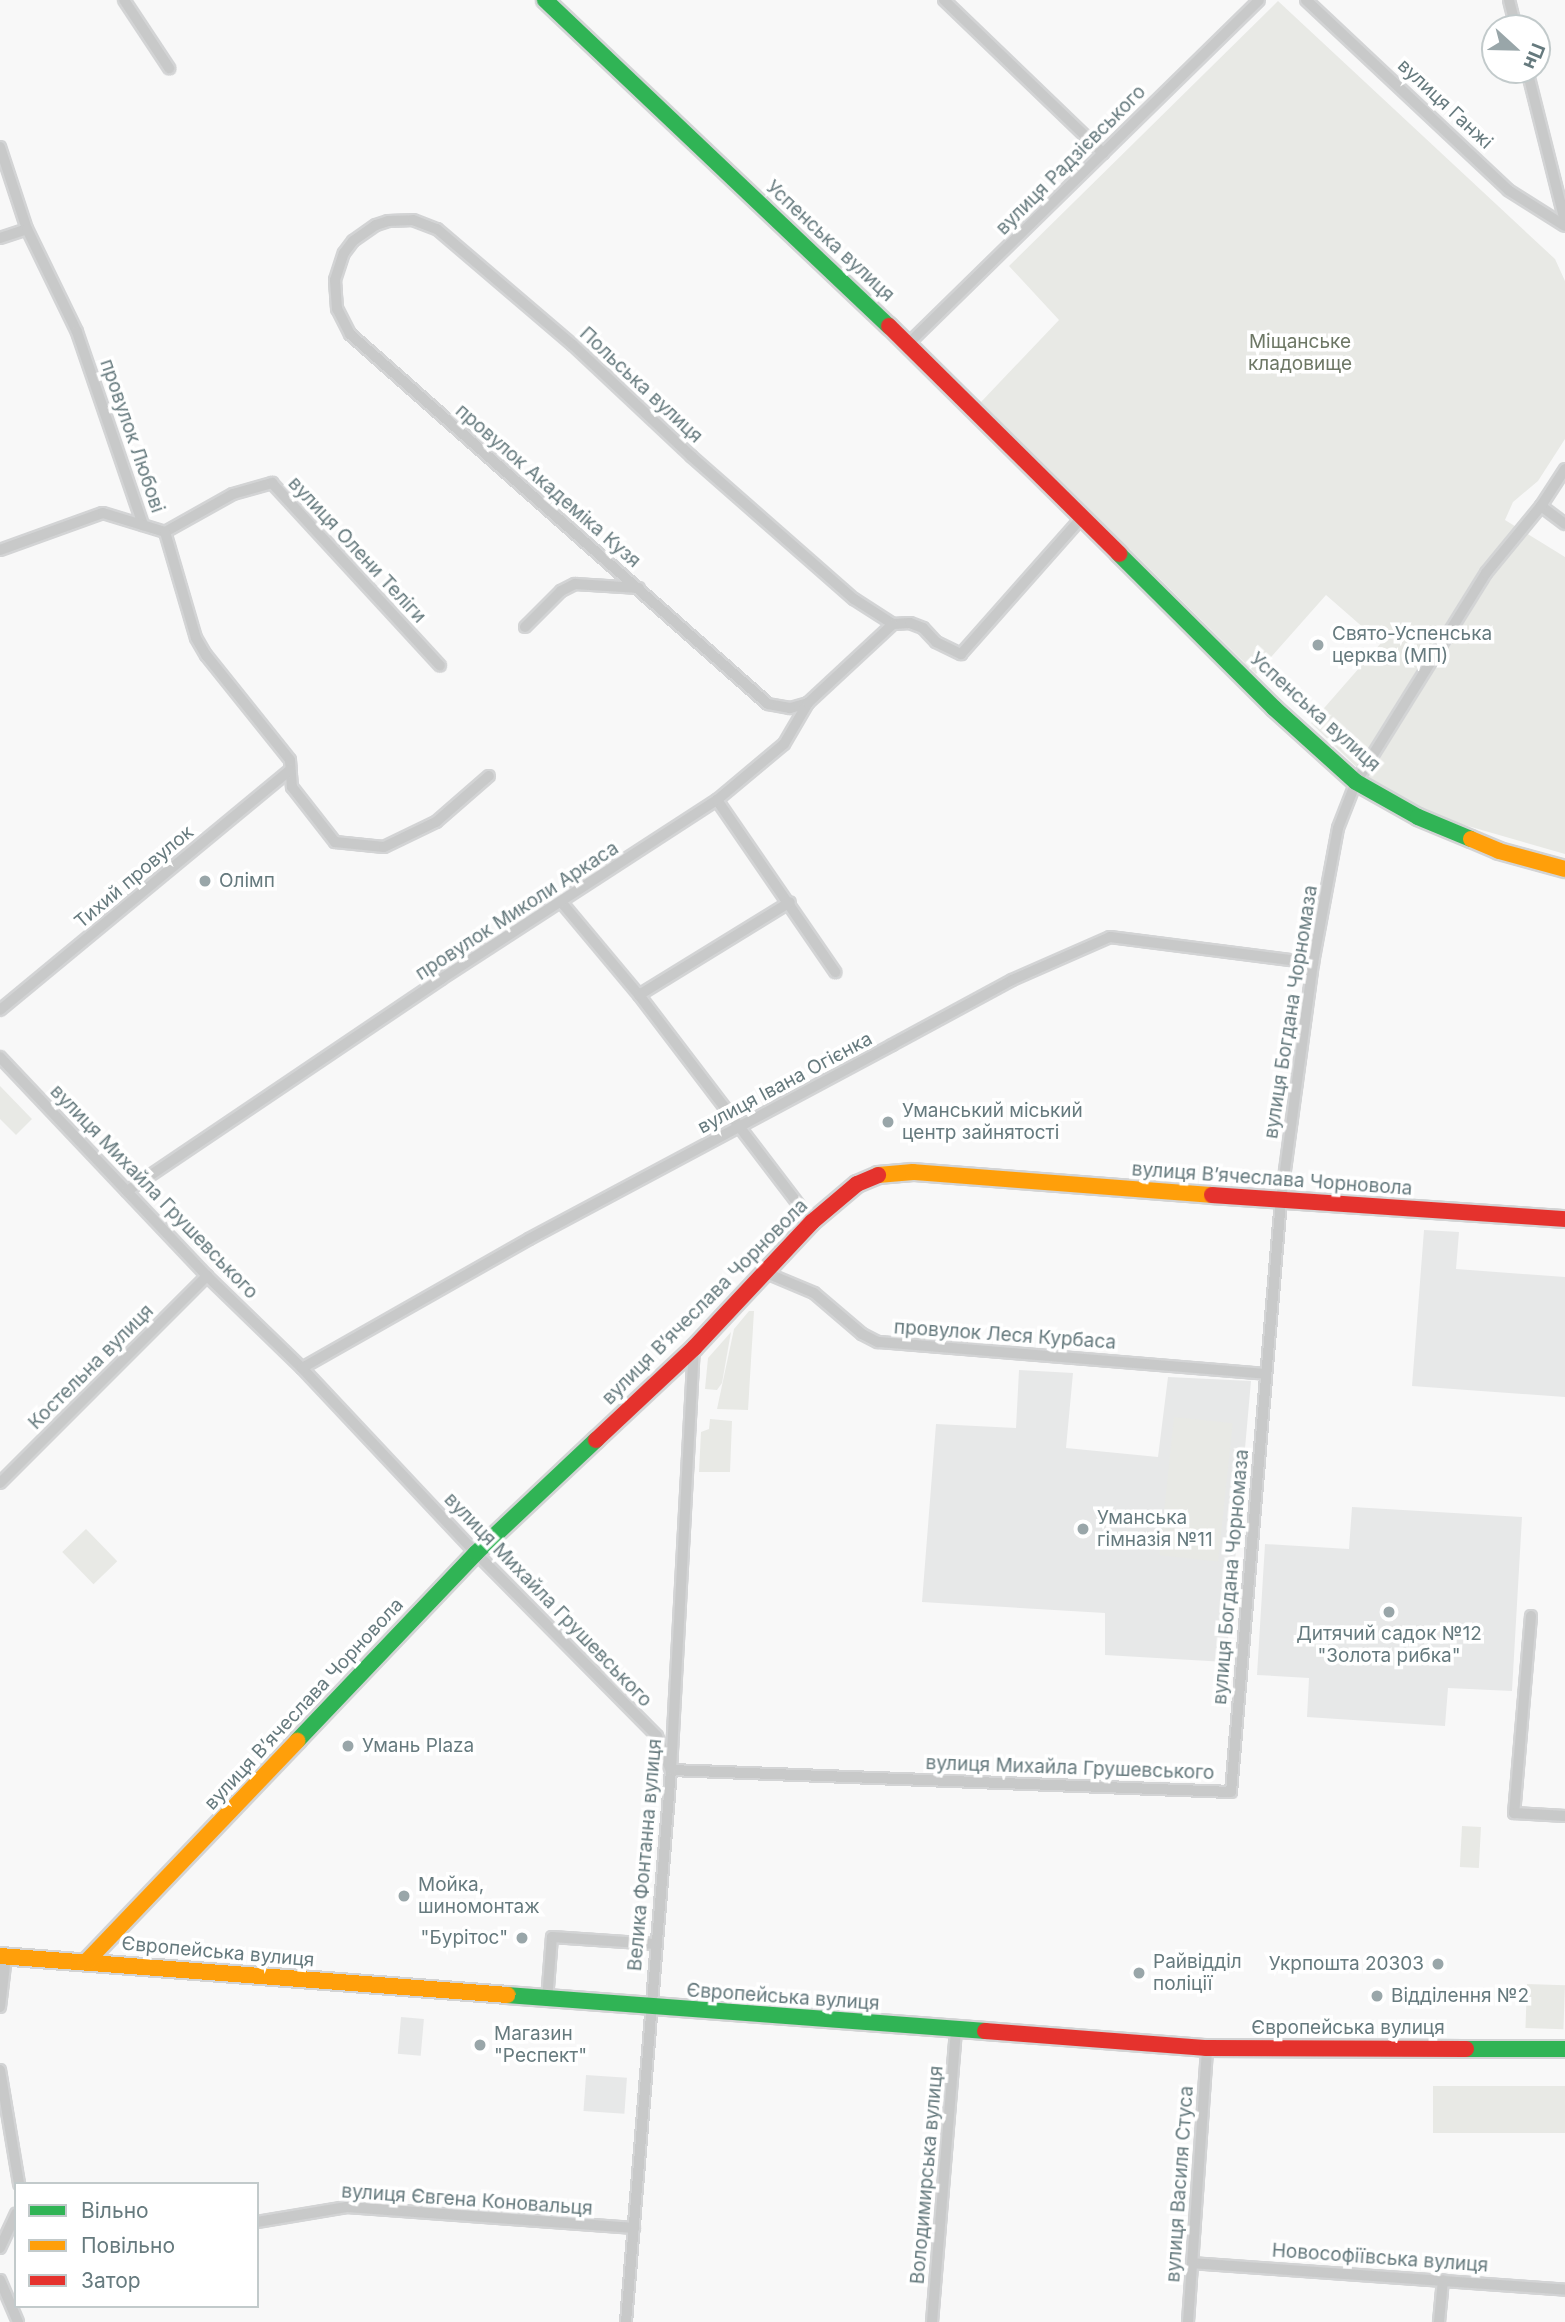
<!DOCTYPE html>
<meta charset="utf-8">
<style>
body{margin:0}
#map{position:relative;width:1565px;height:2322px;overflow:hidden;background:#f8f8f8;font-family:Inter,sans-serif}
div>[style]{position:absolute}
.built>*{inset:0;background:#e7e8e8;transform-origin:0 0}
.green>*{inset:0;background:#e8e9e5;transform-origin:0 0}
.roads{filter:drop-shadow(2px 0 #d3d4d5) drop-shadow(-2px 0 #d3d4d5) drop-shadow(0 2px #d3d4d5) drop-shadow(0 -2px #d3d4d5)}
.street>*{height:10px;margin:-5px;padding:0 5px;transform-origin:5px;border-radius:5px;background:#c8c9c9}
.fast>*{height:16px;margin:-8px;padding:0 8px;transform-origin:8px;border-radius:8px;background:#30b455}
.slow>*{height:16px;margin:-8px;padding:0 8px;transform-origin:8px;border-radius:8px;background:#ff9f0a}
.jam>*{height:16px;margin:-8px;padding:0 8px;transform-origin:8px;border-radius:8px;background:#e5322d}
.dots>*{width:19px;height:19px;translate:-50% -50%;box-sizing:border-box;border:4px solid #fff;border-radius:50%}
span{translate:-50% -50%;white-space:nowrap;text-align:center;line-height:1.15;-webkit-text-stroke:7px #fff;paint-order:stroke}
.street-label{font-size:19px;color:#667a7e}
.park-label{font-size:19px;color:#6d7765}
.poi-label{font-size:19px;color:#667a7e}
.left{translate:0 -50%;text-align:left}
.right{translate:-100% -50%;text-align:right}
.legend{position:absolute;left:14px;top:2182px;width:245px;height:126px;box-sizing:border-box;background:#fff;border:2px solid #c2cacb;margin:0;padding:9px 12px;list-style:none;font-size:21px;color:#667a7e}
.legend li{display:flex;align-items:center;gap:14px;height:35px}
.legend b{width:35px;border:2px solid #c2cacb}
.north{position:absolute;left:1481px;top:14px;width:70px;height:70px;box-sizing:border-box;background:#fff;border:2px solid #c2cacb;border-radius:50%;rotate:112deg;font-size:19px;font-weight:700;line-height:28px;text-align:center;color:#667a7e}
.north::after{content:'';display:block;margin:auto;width:24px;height:32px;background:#99a6a9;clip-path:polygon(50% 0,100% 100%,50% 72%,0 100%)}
</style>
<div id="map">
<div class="built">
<i style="clip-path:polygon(1424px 1230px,1459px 1232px,1456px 1269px,1565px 1277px,1565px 1397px,1412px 1386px)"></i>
<i style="clip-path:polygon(1019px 1370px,1073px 1373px,1066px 1448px,1158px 1457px,1168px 1377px,1251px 1381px,1226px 1662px,1105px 1655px,1105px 1613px,922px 1602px,936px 1424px,1016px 1428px)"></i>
<i style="clip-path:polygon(1352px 1507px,1522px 1517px,1512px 1691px,1448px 1688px,1445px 1726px,1307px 1717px,1309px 1678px,1257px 1675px,1265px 1544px,1349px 1549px)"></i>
<i style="left:401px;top:2017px;width:23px;height:37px;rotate:5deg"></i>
<i style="left:586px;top:2075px;width:41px;height:36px;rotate:4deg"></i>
</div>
<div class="green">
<i style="clip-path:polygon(1278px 1px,1555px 259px,1565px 281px,1565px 439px,1538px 481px,1513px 502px,1505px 520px,1565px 557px,1565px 854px,1433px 816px,1374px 784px,1311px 723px,1381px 643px,1326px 595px,1256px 674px,981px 402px,1059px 320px,1009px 266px)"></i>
<i style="clip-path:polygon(0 1086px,32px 1119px,16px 1135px,0 1119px)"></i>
<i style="clip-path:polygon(749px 1311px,754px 1311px,748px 1410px,717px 1409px,734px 1329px)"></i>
<i style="clip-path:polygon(731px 1332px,722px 1383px,717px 1390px,705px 1389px,708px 1358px)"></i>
<i style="left:1174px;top:1417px;width:59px;height:139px;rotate:6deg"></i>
<i style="clip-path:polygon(710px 1419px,732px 1421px,730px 1472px,699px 1472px,701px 1432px,709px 1429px)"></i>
<i style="left:86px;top:1529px;width:45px;height:33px;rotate:46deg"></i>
<i style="left:1462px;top:1826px;width:19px;height:41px;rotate:3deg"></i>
<i style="left:1527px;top:1984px;width:38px;height:44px;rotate:2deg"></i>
<i style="left:1433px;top:2086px;width:132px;height:47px"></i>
</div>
<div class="roads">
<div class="street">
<i style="left:124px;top:0;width:82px;rotate:56.5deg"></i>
<i style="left:944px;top:0;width:221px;rotate:43.9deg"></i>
<i style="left:1306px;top:0;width:277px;rotate:43.2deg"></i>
<i style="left:1508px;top:190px;width:67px;rotate:32.3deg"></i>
<i style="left:1509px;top:0;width:29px;rotate:76deg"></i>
<i style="left:1527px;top:70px;width:152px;rotate:75.9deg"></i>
<i style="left:0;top:147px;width:86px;rotate:71.8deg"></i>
<i style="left:0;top:238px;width:28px;rotate:-18deg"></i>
<i style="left:27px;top:229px;width:114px;rotate:64.1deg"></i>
<i style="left:77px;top:332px;width:204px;rotate:71.1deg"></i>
<i style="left:908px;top:344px;width:491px;rotate:-44.4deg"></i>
<i style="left:1541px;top:506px;width:30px;rotate:37deg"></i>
<i style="left:165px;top:532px;width:78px;rotate:-29.2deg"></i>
<i style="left:233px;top:494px;width:41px;rotate:-15.8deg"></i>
<i style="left:272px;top:483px;width:248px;rotate:47.4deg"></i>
<i style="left:0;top:550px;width:109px;rotate:-19.8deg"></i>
<i style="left:103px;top:513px;width:65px;rotate:17deg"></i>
<i style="left:165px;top:532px;width:110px;rotate:73.7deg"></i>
<i style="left:196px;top:638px;width:20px;rotate:60deg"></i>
<i style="left:206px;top:655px;width:134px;rotate:51.3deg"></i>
<i style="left:290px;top:760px;width:27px;rotate:86deg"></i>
<i style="left:292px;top:787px;width:70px;rotate:52deg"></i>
<i style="left:335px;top:842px;width:49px;rotate:5.8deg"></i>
<i style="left:384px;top:847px;width:58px;rotate:-25.7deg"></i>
<i style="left:436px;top:822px;width:70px;rotate:-41deg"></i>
<i style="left:525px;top:627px;width:51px;rotate:-45deg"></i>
<i style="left:561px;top:591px;width:16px;rotate:-27deg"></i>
<i style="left:575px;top:584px;width:64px;rotate:3.6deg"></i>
<i style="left:808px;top:703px;width:19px;rotate:164deg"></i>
<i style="left:790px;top:708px;width:22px;rotate:-170deg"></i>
<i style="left:768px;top:704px;width:558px;rotate:-138.49deg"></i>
<i style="left:350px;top:334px;width:28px;rotate:-117deg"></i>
<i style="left:337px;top:309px;width:29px;rotate:-94deg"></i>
<i style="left:335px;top:280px;width:28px;rotate:-72deg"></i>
<i style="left:344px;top:253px;width:15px;rotate:-53deg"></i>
<i style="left:353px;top:241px;width:28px;rotate:-35deg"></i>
<i style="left:376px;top:225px;width:13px;rotate:-18deg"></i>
<i style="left:388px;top:221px;width:25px;rotate:-2deg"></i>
<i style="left:413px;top:220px;width:26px;rotate:21deg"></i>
<i style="left:437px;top:229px;width:179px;rotate:40.5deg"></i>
<i style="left:573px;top:345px;width:162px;rotate:43.2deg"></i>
<i style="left:691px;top:456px;width:217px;rotate:41.3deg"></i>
<i style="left:854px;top:599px;width:46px;rotate:32.7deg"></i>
<i style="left:893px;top:624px;width:17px;rotate:-3deg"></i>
<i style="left:910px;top:623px;width:14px;rotate:21deg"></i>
<i style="left:923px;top:628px;width:19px;rotate:47deg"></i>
<i style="left:936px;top:642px;width:28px;rotate:26deg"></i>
<i style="left:961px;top:654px;width:183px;rotate:-48.5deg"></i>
<i style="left:717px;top:800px;width:209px;rotate:55.5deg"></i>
<i style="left:562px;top:903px;width:120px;rotate:50.1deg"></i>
<i style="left:639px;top:995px;width:285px;rotate:52.7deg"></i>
<i style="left:639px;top:995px;width:177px;rotate:-31.6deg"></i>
<i style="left:0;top:1010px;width:376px;rotate:-39.6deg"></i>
<i style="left:0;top:1057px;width:301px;rotate:46.6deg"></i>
<i style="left:207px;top:1276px;width:132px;rotate:44.1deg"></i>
<i style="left:302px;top:1368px;width:254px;rotate:46.8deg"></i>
<i style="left:476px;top:1553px;width:257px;rotate:45.3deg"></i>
<i style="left:657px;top:1736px;width:37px;rotate:68deg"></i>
<i style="left:127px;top:1191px;width:379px;rotate:-34deg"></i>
<i style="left:441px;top:979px;width:329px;rotate:-33deg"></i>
<i style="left:717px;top:800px;width:87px;rotate:-39.9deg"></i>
<i style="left:784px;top:744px;width:48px;rotate:-59.7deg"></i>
<i style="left:808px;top:703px;width:116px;rotate:-42.9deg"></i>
<i style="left:764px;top:1272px;width:54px;rotate:22.8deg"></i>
<i style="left:814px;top:1293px;width:63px;rotate:40.5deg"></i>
<i style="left:862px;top:1334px;width:18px;rotate:27deg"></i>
<i style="left:878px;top:1342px;width:387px;rotate:4.7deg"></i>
<i style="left:302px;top:1368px;width:261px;rotate:-29.6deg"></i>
<i style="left:529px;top:1239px;width:412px;rotate:-28.1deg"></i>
<i style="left:892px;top:1045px;width:136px;rotate:-28.4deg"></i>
<i style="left:1012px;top:980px;width:107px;rotate:-23.7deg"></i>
<i style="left:1110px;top:937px;width:205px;rotate:7.3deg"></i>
<i style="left:0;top:1483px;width:293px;rotate:-45deg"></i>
<i style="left:1531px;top:1616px;width:198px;rotate:94.9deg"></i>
<i style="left:1514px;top:1813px;width:51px;rotate:3.4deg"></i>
<i style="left:671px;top:1770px;width:560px;rotate:2.25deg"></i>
<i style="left:1231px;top:1792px;width:594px;rotate:-85.17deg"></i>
<i style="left:1281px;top:1200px;width:239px;rotate:-82.3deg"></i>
<i style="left:1313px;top:963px;width:137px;rotate:-79.5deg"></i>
<i style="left:1338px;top:828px;width:49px;rotate:-68.6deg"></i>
<i style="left:1356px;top:782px;width:246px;rotate:-58.1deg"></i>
<i style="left:1486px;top:573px;width:87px;rotate:-50.6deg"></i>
<i style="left:1541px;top:506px;width:44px;rotate:-57deg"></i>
<i style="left:547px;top:2000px;width:63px;rotate:-85.5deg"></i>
<i style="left:552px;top:1937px;width:103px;rotate:3.9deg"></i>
<i style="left:0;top:2007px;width:50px;rotate:-83.2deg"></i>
<i style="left:0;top:2070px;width:116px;rotate:80.5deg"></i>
<i style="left:257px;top:2222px;width:91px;rotate:-9.5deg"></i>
<i style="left:347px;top:2207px;width:288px;rotate:4.2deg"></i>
<i style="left:0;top:2248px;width:38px;rotate:-65deg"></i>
<i style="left:1192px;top:2263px;width:374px;rotate:4.1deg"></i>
<i style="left:0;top:2280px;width:46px;rotate:66.8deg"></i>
<i style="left:626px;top:2322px;width:554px;rotate:-85.34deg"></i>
<i style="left:671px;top:1770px;width:423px;rotate:-86.9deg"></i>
<i style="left:932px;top:2322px;width:293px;rotate:-85.3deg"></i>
<i style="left:1188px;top:2322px;width:275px;rotate:-86deg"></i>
<i style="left:1439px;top:2322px;width:42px;rotate:-84.6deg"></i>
</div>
<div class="fast">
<i style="left:545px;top:0;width:474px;rotate:43.5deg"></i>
<i style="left:1119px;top:554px;width:218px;rotate:44.8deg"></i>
<i style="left:1274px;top:708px;width:110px;rotate:42.1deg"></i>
<i style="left:1356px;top:782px;width:71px;rotate:29.4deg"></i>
<i style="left:1418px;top:817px;width:57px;rotate:22.5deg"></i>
<i style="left:297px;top:1741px;width:260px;rotate:-46.4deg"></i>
<i style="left:476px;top:1553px;width:165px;rotate:-43.3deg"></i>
<i style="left:508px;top:1995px;width:478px;rotate:4.3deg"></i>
<i style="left:1466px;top:2049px;width:99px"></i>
</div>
<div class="slow">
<i style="left:1471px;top:839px;width:30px;rotate:23deg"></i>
<i style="left:1499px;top:851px;width:68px;rotate:15.3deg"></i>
<i style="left:878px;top:1175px;width:35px;rotate:-5deg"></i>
<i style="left:913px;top:1172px;width:300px;rotate:4.4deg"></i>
<i style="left:0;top:1956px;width:509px;rotate:4.39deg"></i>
<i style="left:86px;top:1962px;width:306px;rotate:-46.3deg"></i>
</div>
<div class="jam">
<i style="left:889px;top:326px;width:324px;rotate:44.7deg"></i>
<i style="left:1212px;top:1195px;width:354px;rotate:3.9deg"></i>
<i style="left:596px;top:1440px;width:134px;rotate:-43.2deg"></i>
<i style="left:694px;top:1348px;width:173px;rotate:-46.9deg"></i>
<i style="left:812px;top:1222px;width:59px;rotate:-40.2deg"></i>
<i style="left:857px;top:1184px;width:23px;rotate:-23deg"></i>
<i style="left:985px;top:2031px;width:223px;rotate:4.4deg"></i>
<i style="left:1207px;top:2048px;width:259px;rotate:0.2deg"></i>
</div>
</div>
<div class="dots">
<i style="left:1318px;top:645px;background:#99a6a9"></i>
<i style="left:205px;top:881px;background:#99a6a9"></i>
<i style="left:888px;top:1122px;background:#99a6a9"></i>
<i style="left:1083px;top:1529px;background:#99a6a9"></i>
<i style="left:1389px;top:1612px;background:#99a6a9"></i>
<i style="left:348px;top:1746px;background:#99a6a9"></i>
<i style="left:404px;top:1896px;background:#99a6a9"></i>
<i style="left:522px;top:1938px;background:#99a6a9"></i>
<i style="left:1438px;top:1964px;background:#99a6a9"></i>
<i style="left:1139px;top:1973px;background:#99a6a9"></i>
<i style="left:1377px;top:1996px;background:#99a6a9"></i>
<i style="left:480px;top:2045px;background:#99a6a9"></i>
</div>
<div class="street-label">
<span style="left:1445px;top:104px;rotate:43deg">вулиця Ганжі</span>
<span style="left:1071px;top:160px;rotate:-45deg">вулиця Радзієвського</span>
<span style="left:830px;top:241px;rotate:43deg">Успенська вулиця</span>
<span style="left:641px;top:385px;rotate:43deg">Польська вулиця</span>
<span style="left:132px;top:436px;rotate:71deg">провулок Любові</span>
<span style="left:548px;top:486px;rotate:41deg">провулок Академіка Кузя</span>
<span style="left:357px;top:550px;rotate:47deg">вулиця Олени Теліги</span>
<span style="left:1315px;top:712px;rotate:42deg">Успенська вулиця</span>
<span style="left:134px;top:877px;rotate:-40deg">Тихий провулок</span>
<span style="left:517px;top:911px;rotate:-33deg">провулок Миколи Аркаса</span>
<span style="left:1291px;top:1012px;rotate:-81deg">вулиця Богдана Чорномаза</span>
<span style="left:785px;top:1083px;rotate:-28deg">вулиця Івана Огієнка</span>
<span style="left:1272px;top:1179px;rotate:4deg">вулиця В’ячеслава Чорновола</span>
<span style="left:154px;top:1192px;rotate:46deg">вулиця Михайла Грушевського</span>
<span style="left:705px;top:1302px;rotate:-45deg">вулиця В’ячеслава Чорновола</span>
<span style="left:1005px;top:1335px;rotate:4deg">провулок Леся Курбаса</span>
<span style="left:91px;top:1367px;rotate:-45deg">Костельна вулиця</span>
<span style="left:1231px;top:1577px;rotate:-85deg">вулиця Богдана Чорномаза</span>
<span style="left:548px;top:1600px;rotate:46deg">вулиця Михайла Грушевського</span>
<span style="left:304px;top:1704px;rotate:-47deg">вулиця В’ячеслава Чорновола</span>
<span style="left:1070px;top:1768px;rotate:2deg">вулиця Михайла Грушевського</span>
<span style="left:645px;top:1855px;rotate:-85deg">Велика Фонтанна вулиця</span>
<span style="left:218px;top:1952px;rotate:5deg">Європейська вулиця</span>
<span style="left:783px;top:1997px;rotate:4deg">Європейська вулиця</span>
<span style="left:1348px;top:2028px">Європейська вулиця</span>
<span style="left:927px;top:2175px;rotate:-85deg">Володимирська вулиця</span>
<span style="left:1180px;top:2184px;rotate:-86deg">вулиця Василя Стуса</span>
<span style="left:467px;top:2200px;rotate:4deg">вулиця Євгена Коновальця</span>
<span style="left:1380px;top:2258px;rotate:4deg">Новософіївська вулиця</span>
</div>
<div class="park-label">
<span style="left:1300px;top:353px">Міщанське<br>кладовище</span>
</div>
<div class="poi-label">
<span class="left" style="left:1332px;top:645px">Свято-Успенська<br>церква (МП)</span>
<span class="left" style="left:219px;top:881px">Олімп</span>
<span class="left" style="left:902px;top:1122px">Уманський міський<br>центр зайнятості</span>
<span class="left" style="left:1097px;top:1529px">Уманська<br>гімназія №11</span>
<span style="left:1389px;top:1645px">Дитячий садок №12<br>"Золота рибка"</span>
<span class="left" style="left:362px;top:1746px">Умань Plaza</span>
<span class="left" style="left:418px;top:1896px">Мойка,<br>шиномонтаж</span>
<span class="right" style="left:508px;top:1938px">"Бурітос"</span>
<span class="left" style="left:1153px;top:1973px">Райвідділ<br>поліції</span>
<span class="right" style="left:1424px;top:1964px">Укрпошта 20303</span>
<span class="left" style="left:1391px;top:1996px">Відділення №2</span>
<span class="left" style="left:494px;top:2045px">Магазин<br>"Респект"</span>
</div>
<ul class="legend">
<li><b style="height:9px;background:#30b455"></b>Вільно</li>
<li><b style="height:9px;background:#ff9f0a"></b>Повільно</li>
<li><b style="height:9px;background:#e5322d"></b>Затор</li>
</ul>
<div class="north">Пн</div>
</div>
